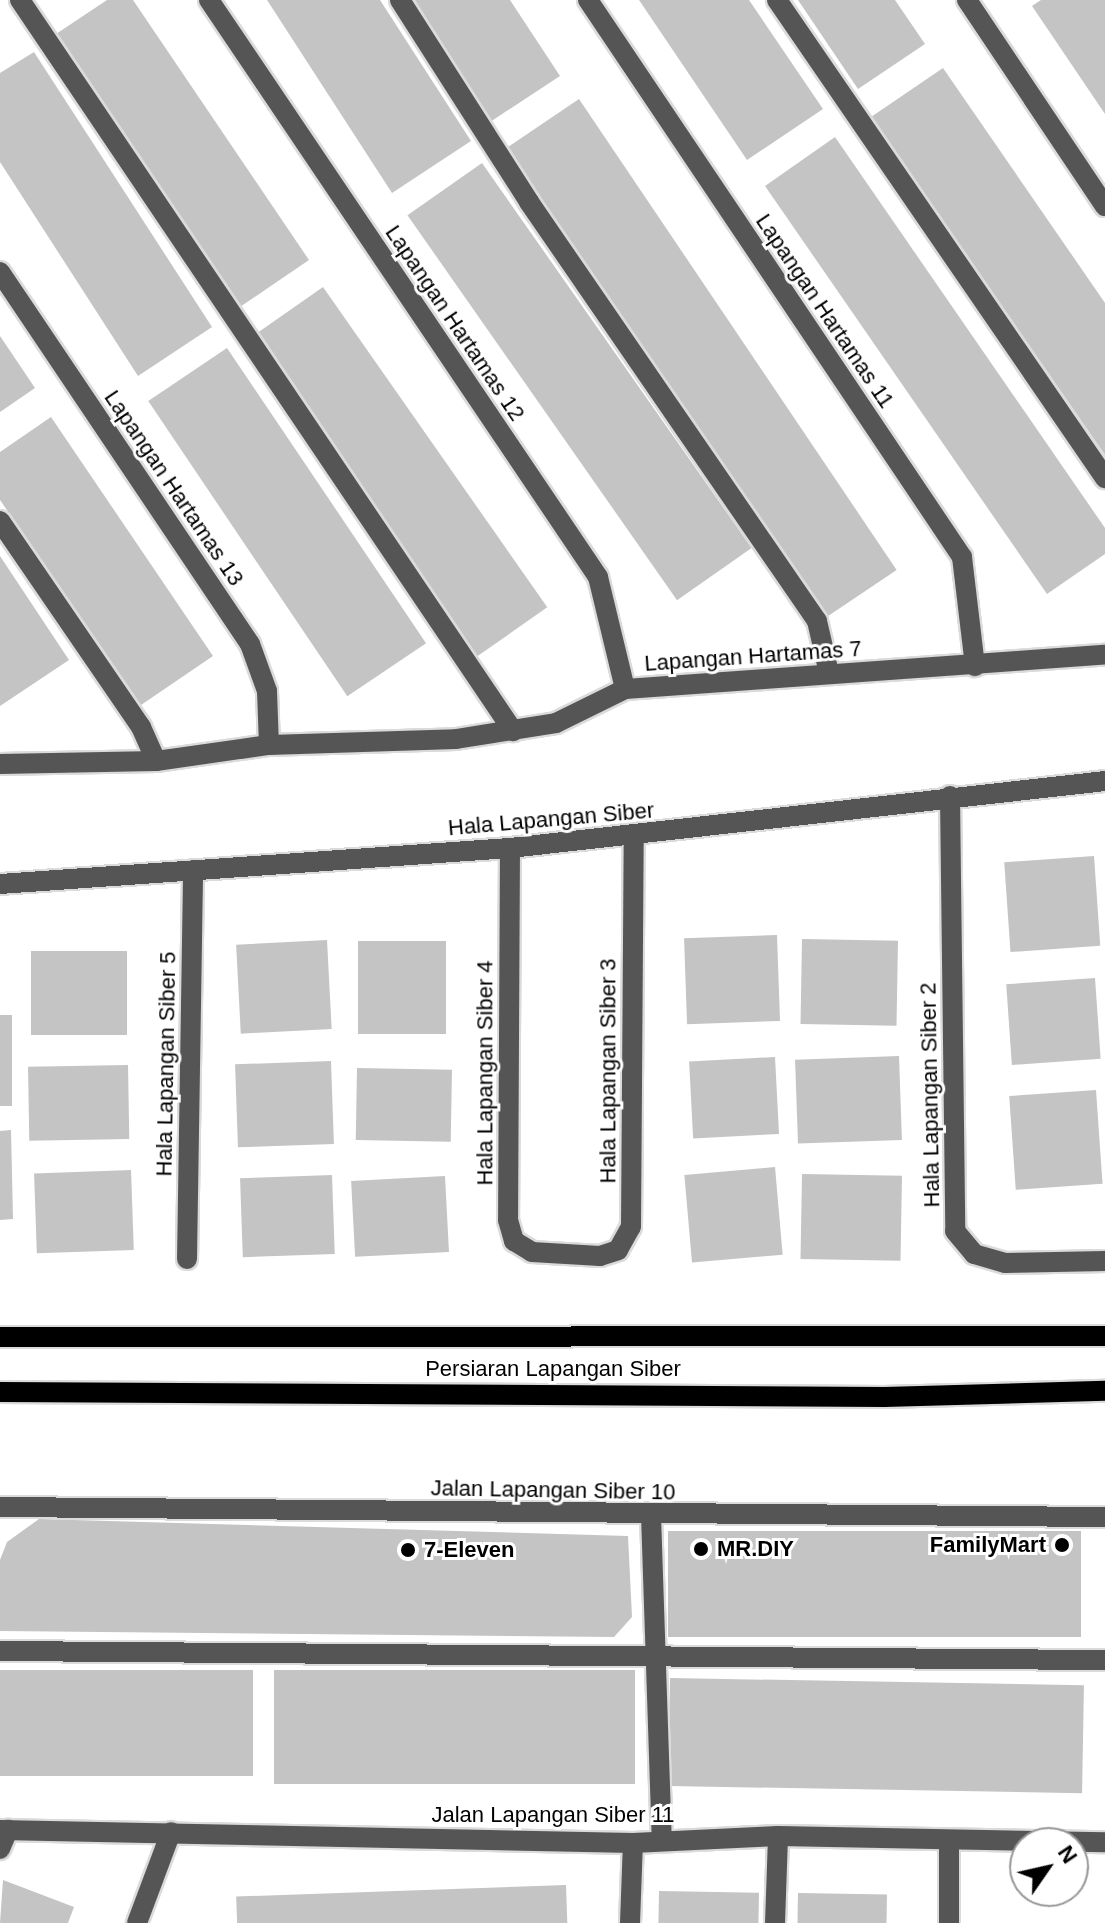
<!DOCTYPE html>
<style>
body{margin:0}
#map{position:relative;width:1105px;height:1923px;overflow:hidden;background:#fff;font-family:Helvetica,sans-serif}
div>[style]{position:absolute}
.building>*{inset:0;background:#c4c4c4;transform-origin:0 0}
.roads{filter:drop-shadow(2px 0 #dbdbdb) drop-shadow(-2px 0 #dbdbdb) drop-shadow(0 2px #dbdbdb) drop-shadow(0 -2px #dbdbdb)}
.minor>*{height:20px;margin:-10px;padding:0 10px;transform-origin:10px;border-radius:10px;background:#555}
.major>*{height:20px;margin:-10px;padding:0 10px;transform-origin:10px;border-radius:10px;background:#000}
.dots>*{width:22px;height:22px;translate:-50% -50%;box-sizing:border-box;border:4px solid #fff;border-radius:50%}
span{translate:-50% -50%;white-space:nowrap;text-align:center;line-height:1.15;-webkit-text-stroke:6px #fff;paint-order:stroke}
.street-label{font-size:22px;color:#000}
.poi-label{font-size:22px;color:#000;font-weight:700}
.right{translate:-100% -50%;text-align:right}
.left{translate:0 -50%;text-align:left}
.north{position:absolute;left:1009px;top:1827px;width:80px;height:80px;box-sizing:border-box;background:#fff;border:2px solid #999;border-radius:50%;rotate:56deg;font-size:22px;font-weight:700;line-height:32px;text-align:center;color:#000}
.north::after{content:'';display:block;margin:auto;width:28px;height:36px;background:#000;clip-path:polygon(50% 0,100% 100%,50% 72%,0 100%)}
</style>
<div id="map">
<div class="building">
<i style="clip-path:polygon(107px 0,133px 0,309px 260px,237px 309px,53px 36px)"></i>
<i style="clip-path:polygon(267px 0,380px 0,471px 141px,392px 193px)"></i>
<i style="clip-path:polygon(411px 0,510px 0,560px 76px,490px 122px)"></i>
<i style="clip-path:polygon(639px 0,749px 0,823px 109px,747px 160px)"></i>
<i style="clip-path:polygon(798px 0,895px 0,925px 44px,858px 89px)"></i>
<i style="clip-path:polygon(1041px 0,1105px 0,1105px 114px,1032px 6px)"></i>
<i style="clip-path:polygon(34px 52px,212px 327px,138px 376px,0 162px,0 73px)"></i>
<i style="clip-path:polygon(943px 68px,1105px 303px,1105px 455px,871px 117px)"></i>
<i style="left:579px;top:99px;width:568px;height:88px;rotate:56deg"></i>
<i style="clip-path:polygon(835px 137px,1105px 528px,1105px 554px,1047px 594px,765px 186px)"></i>
<i style="left:482px;top:163px;width:470px;height:91px;rotate:55deg"></i>
<i style="left:323px;top:287px;width:391px;height:88px;rotate:55deg"></i>
<i style="clip-path:polygon(0 336px,35px 388px,0 412px)"></i>
<i style="left:227px;top:348px;width:356px;height:95px;rotate:56deg"></i>
<i style="clip-path:polygon(51px 417px,213px 656px,141px 705px,0 500px,0 452px)"></i>
<i style="clip-path:polygon(0 556px,69px 660px,0 706px)"></i>
<i style="left:1094px;top:856px;width:90px;height:90px;rotate:86deg"></i>
<i style="left:777px;top:935px;width:86px;height:93px;rotate:88deg"></i>
<i style="left:802px;top:939px;width:96px;height:85px;rotate:1deg"></i>
<i style="left:327px;top:940px;width:89px;height:91px;rotate:87deg"></i>
<i style="left:358px;top:941px;width:88px;height:93px"></i>
<i style="left:31px;top:951px;width:96px;height:84px"></i>
<i style="left:1095px;top:978px;width:81px;height:89px;rotate:86deg"></i>
<i style="left:0;top:1015px;width:12px;height:91px"></i>
<i style="left:899px;top:1056px;width:84px;height:104px;rotate:88deg"></i>
<i style="left:775px;top:1057px;width:77px;height:86px;rotate:87deg"></i>
<i style="left:331px;top:1061px;width:83px;height:96px;rotate:88deg"></i>
<i style="left:128px;top:1065px;width:74px;height:100px;rotate:89deg"></i>
<i style="left:357px;top:1068px;width:95px;height:72px;rotate:1deg"></i>
<i style="left:1096px;top:1090px;width:94px;height:87px;rotate:86deg"></i>
<i style="clip-path:polygon(11px 1130px,13px 1219px,0 1220px,0 1131px)"></i>
<i style="left:775px;top:1167px;width:88px;height:91px;rotate:85deg"></i>
<i style="left:131px;top:1170px;width:80px;height:97px;rotate:88deg"></i>
<i style="left:802px;top:1174px;width:100px;height:85px;rotate:1deg"></i>
<i style="left:332px;top:1175px;width:79px;height:92px;rotate:88deg"></i>
<i style="left:445px;top:1176px;width:76px;height:94px;rotate:87deg"></i>
<i style="clip-path:polygon(39px 1519px,628px 1536px,632px 1617px,614px 1637px,0 1631px,0 1560px,7px 1542px)"></i>
<i style="left:668px;top:1531px;width:413px;height:106px"></i>
<i style="left:0;top:1670px;width:253px;height:106px"></i>
<i style="left:274px;top:1670px;width:361px;height:114px"></i>
<i style="left:670px;top:1678px;width:414px;height:108px;rotate:1deg"></i>
<i style="clip-path:polygon(3px 1880px,74px 1907px,68px 1923px,0 1923px)"></i>
<i style="left:566px;top:1885px;width:38px;height:330px;rotate:88deg"></i>
<i style="left:659px;top:1891px;width:100px;height:32px;rotate:1deg"></i>
<i style="left:798px;top:1893px;width:89px;height:30px;rotate:1deg"></i>
</div>
<div class="roads">
<div class="minor">
<i style="left:20px;top:0;width:882px;rotate:56deg"></i>
<i style="left:209px;top:0;width:696px;rotate:56.01deg"></i>
<i style="left:598px;top:577px;width:115px;rotate:76.4deg"></i>
<i style="left:400px;top:0;width:240px;rotate:57.4deg"></i>
<i style="left:529px;top:202px;width:508px;rotate:55.5deg"></i>
<i style="left:817px;top:621px;width:53px;rotate:77deg"></i>
<i style="left:588px;top:0;width:671px;rotate:56.12deg"></i>
<i style="left:962px;top:557px;width:110px;rotate:83.2deg"></i>
<i style="left:777px;top:0;width:580px;rotate:55.54deg"></i>
<i style="left:967px;top:0;width:248px;rotate:56.2deg"></i>
<i style="left:0;top:272px;width:448px;rotate:56.1deg"></i>
<i style="left:250px;top:644px;width:50px;rotate:70.1deg"></i>
<i style="left:267px;top:691px;width:54px;rotate:87.9deg"></i>
<i style="left:0;top:521px;width:250px;rotate:55.6deg"></i>
<i style="left:141px;top:727px;width:37px;rotate:66deg"></i>
<i style="left:0;top:764px;width:156px;rotate:-1.1deg"></i>
<i style="left:156px;top:761px;width:114px;rotate:-8.1deg"></i>
<i style="left:269px;top:745px;width:187px;rotate:-1.8deg"></i>
<i style="left:456px;top:739px;width:101px;rotate:-9.1deg"></i>
<i style="left:556px;top:723px;width:77px;rotate:-26.2deg"></i>
<i style="left:625px;top:689px;width:481px;rotate:-4.1deg"></i>
<i style="left:950px;top:796px;width:435px;rotate:89.3deg"></i>
<i style="left:955px;top:1231px;width:30px;rotate:50deg"></i>
<i style="left:974px;top:1254px;width:32px;rotate:16deg"></i>
<i style="left:1005px;top:1263px;width:100px;rotate:-1.1deg"></i>
<i style="left:510px;top:848px;width:372px;rotate:90.3deg"></i>
<i style="left:508px;top:1220px;width:22px;rotate:74deg"></i>
<i style="left:514px;top:1241px;width:21px;rotate:31deg"></i>
<i style="left:532px;top:1252px;width:68px;rotate:3.4deg"></i>
<i style="left:600px;top:1256px;width:19px;rotate:-18deg"></i>
<i style="left:618px;top:1250px;width:26px;rotate:-61deg"></i>
<i style="left:631px;top:1227px;width:391px;rotate:-89.6deg"></i>
<i style="left:0;top:884px;width:511px;rotate:-4.04deg"></i>
<i style="left:510px;top:848px;width:599px;rotate:-6.42deg"></i>
<i style="left:187px;top:1259px;width:389px;rotate:-89.1deg"></i>
<i style="left:0;top:1507px;width:1105px;rotate:0.52deg"></i>
<i style="left:651px;top:1515px;width:326px;rotate:88.1deg"></i>
<i style="left:0;top:1651px;width:1105px;rotate:0.47deg"></i>
<i style="left:0;top:1830px;width:633px;rotate:1.18deg"></i>
<i style="left:633px;top:1843px;width:145px;rotate:-2.8deg"></i>
<i style="left:778px;top:1836px;width:327px;rotate:1.1deg"></i>
<i style="left:0;top:1849px;width:21px;rotate:-67deg"></i>
<i style="left:137px;top:1923px;width:97px;rotate:-69.5deg"></i>
<i style="left:630px;top:1923px;width:80px;rotate:-87.9deg"></i>
<i style="left:775px;top:1923px;width:87px;rotate:-88deg"></i>
<i style="left:949px;top:1923px;width:81px;rotate:-90deg"></i>
</div>
<div class="major">
<i style="left:0;top:1337px;width:1105px;rotate:-0.05deg"></i>
<i style="left:0;top:1392px;width:884px;rotate:0.32deg"></i>
<i style="left:884px;top:1397px;width:221px;rotate:-1.6deg"></i>
</div>
</div>
<div class="dots">
<i style="left:1062px;top:1545px;background:#000"></i>
<i style="left:701px;top:1549px;background:#000"></i>
<i style="left:408px;top:1550px;background:#000"></i>
</div>
<div class="street-label">
<span style="left:825px;top:311px;rotate:56deg">Lapangan Hartamas 11</span>
<span style="left:455px;top:323px;rotate:56deg">Lapangan Hartamas 12</span>
<span style="left:174px;top:488px;rotate:56deg">Lapangan Hartamas 13</span>
<span style="left:753px;top:656px;rotate:-4deg">Lapangan Hartamas 7</span>
<span style="left:551px;top:819px;rotate:-5deg">Hala Lapangan Siber</span>
<span style="left:166px;top:1064px;rotate:-89deg">Hala Lapangan Siber 5</span>
<span style="left:608px;top:1071px;rotate:-90deg">Hala Lapangan Siber 3</span>
<span style="left:485px;top:1073px;rotate:-90deg">Hala Lapangan Siber 4</span>
<span style="left:930px;top:1095px;rotate:-91deg">Hala Lapangan Siber 2</span>
<span style="left:553px;top:1369px">Persiaran Lapangan Siber</span>
<span style="left:553px;top:1490px;rotate:1deg">Jalan Lapangan Siber 10</span>
<span style="left:553px;top:1815px">Jalan Lapangan Siber 11</span>
</div>
<div class="poi-label">
<span class="right" style="left:1046px;top:1545px">FamilyMart</span>
<span class="left" style="left:717px;top:1549px">MR.DIY</span>
<span class="left" style="left:424px;top:1550px">7-Eleven</span>
</div>
<div class="north">N</div>
</div>
